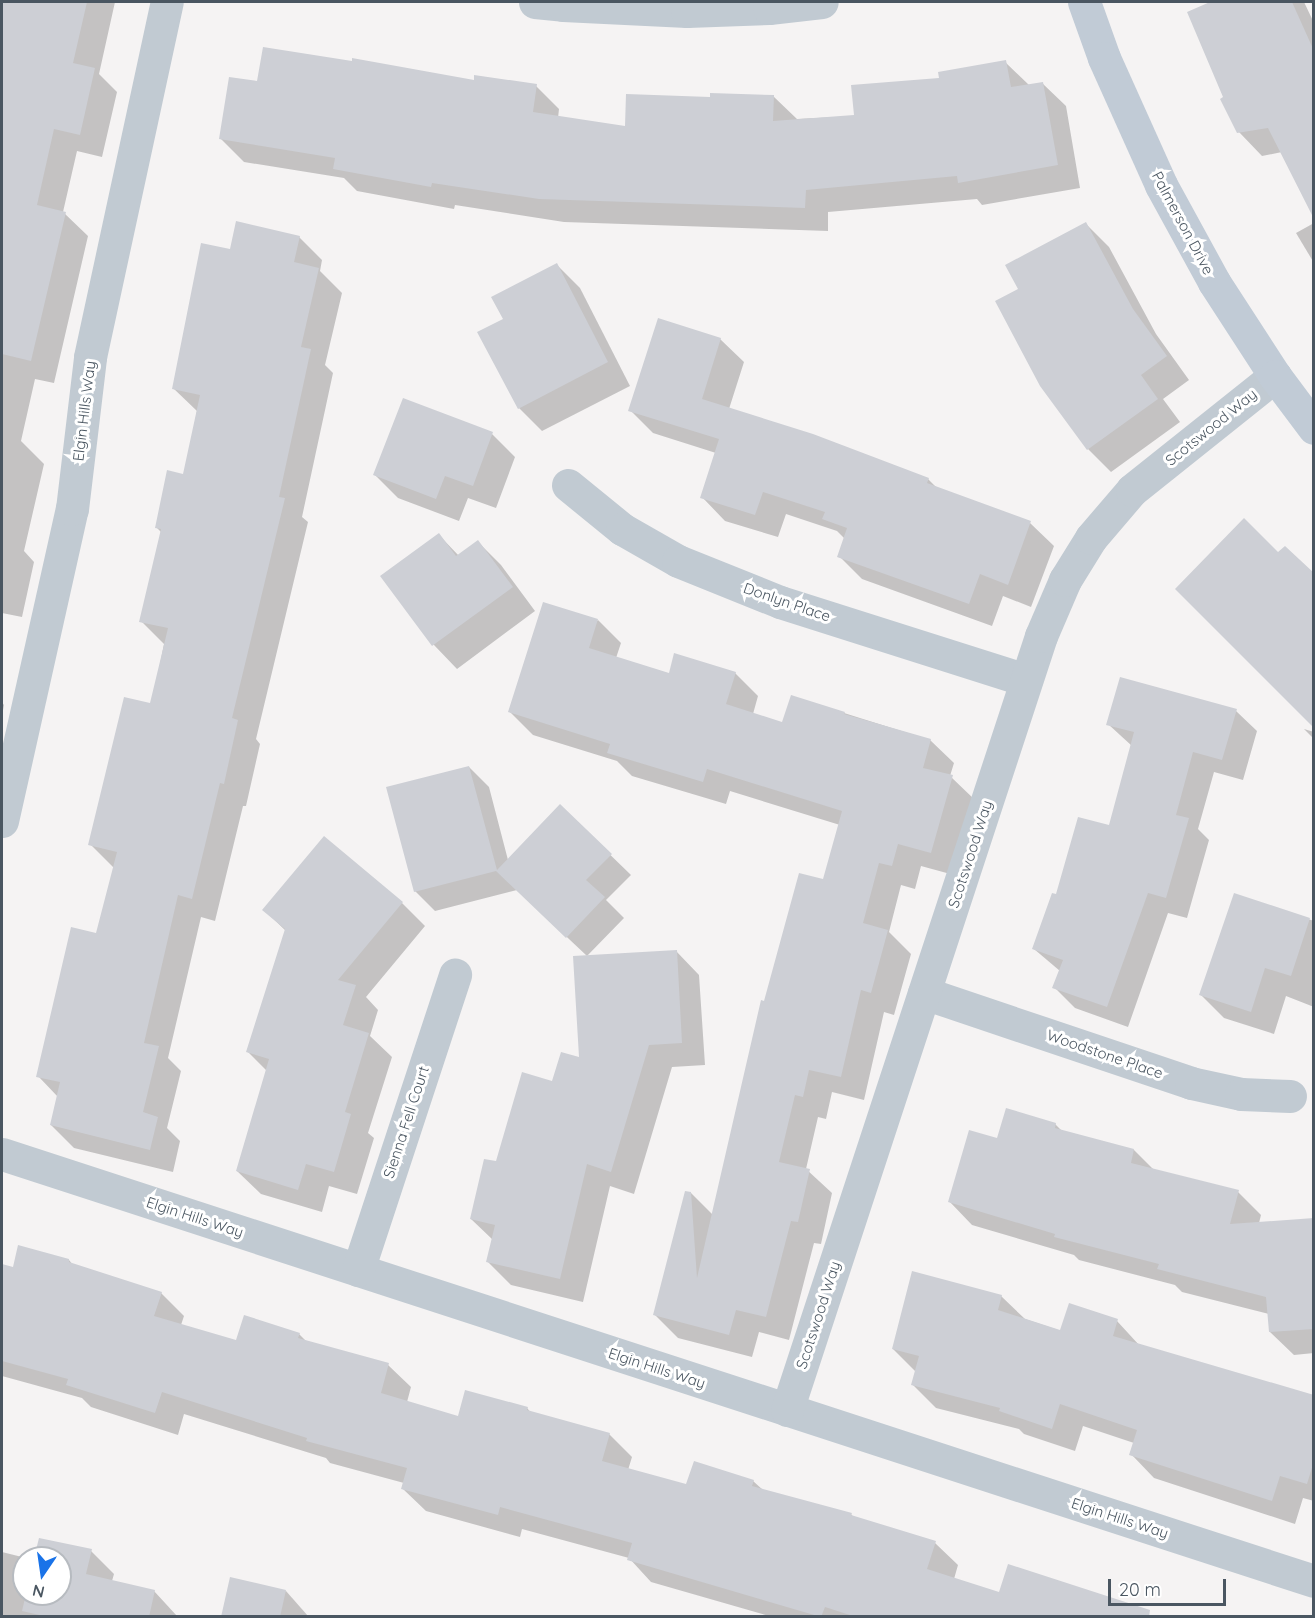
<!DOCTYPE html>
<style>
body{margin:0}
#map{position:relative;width:1315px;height:1618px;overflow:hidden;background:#f5f3f3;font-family:Quicksand,sans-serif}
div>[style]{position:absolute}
.shadow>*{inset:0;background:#0003}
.building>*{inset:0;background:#cdcfd5}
.street>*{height:33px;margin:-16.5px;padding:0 16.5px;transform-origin:16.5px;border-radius:16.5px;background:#c1cad2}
.secondary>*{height:33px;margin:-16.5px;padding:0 16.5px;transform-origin:16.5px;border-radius:16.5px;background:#c1cbd6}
span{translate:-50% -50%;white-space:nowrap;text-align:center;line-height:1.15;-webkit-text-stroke:6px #fff;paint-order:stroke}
.street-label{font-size:15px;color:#4a5661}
.frame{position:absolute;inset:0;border:3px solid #4a5661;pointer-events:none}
.north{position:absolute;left:12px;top:1546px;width:60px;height:60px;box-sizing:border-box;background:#fff;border:2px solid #b7bbc0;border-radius:50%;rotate:193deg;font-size:16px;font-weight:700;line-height:24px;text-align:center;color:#4a5661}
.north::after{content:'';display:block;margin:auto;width:21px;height:27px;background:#1a73e8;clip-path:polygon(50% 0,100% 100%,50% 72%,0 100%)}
.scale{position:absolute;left:1108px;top:1579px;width:118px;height:27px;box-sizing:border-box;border:3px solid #4a5661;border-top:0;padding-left:8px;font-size:18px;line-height:21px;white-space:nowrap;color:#4a5661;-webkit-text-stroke:4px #fff;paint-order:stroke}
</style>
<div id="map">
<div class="shadow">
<i style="clip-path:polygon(2px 2px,115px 2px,99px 74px,117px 92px,102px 157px,77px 151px,63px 212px,88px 236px,54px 383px,35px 379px,21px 441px,44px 464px,24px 551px,34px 562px,22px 617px,2px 613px)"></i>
<i style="clip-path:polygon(1214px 2px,1304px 2px,1314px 23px,1314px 215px,1282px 152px,1262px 156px,1239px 132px,1189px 12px)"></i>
<i style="clip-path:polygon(1005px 62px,1029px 85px,1042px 83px,1066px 106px,1080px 188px,982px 205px,977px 199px,828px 212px,828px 231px,564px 222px,455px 205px,454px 209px,357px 191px,344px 178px,244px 162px,220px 138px,258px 83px,475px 82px,536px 86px,559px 109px,558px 118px,626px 127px,711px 98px,773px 96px,797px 119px,856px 116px,941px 79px)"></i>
<i style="clip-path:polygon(1314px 223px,1314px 263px,1296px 233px)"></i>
<i style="clip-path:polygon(1086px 224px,1109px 247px,1156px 334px,1189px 380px,1163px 399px,1180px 422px,1111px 472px,1088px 449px,1041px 385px)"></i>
<i style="clip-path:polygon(299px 237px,322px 260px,320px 271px,342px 293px,325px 365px,333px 373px,302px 517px,308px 522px,256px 739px,260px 744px,246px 806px,243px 806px,215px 921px,201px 917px,168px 1058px,181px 1071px,167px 1128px,180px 1141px,173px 1172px,74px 1148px,51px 1125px,58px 1097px,38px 1076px,97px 934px,114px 868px,90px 844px,152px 705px,164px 644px,141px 621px,161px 532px,157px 528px,185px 475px,197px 411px,173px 388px,231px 251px)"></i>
<i style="clip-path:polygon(557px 265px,580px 288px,630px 386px,542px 431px,519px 408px,505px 319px)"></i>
<i style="clip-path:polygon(720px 339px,744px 362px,729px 409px,928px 479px,938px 489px,1030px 523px,1054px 546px,1031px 607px,1003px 596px,992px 626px,862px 579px,839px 556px,845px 539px,837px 531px,786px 514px,778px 537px,725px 521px,702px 497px,716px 453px,653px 433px,630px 410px)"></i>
<i style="clip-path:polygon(492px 434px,515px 457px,496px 508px,468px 498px,459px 521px,398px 498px,375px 475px)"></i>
<i style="clip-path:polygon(439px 535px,459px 556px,478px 542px,501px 565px,535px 611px,457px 669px,434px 645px,382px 576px)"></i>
<i style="clip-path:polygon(598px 620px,621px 643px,616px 658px,670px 674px,735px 673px,758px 696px,753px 714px,783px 724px,844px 713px,930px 740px,954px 763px,950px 776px,975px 800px,954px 875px,921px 866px,915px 889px,901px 885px,889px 932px,911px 954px,894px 1015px,884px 1012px,864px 1100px,832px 1092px,826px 1119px,818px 1117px,806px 1169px,832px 1193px,821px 1244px,814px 1243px,789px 1340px,759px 1332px,752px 1357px,678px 1338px,655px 1315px,691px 1193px,713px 1215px,765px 1002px,824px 881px,840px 825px,730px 791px,726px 804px,632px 776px,617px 761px,533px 735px,510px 712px)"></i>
<i style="clip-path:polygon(2px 702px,4px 705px,2px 716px)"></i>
<i style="clip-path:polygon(1236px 711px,1257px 731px,1243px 780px,1214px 772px,1198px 829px,1209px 840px,1187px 918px,1168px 913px,1128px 1027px,1075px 1008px,1054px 987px,1060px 971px,1034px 949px,1057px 896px,1110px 827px,1132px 746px,1108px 724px)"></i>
<i style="clip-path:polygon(1304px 729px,1314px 732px,1314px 739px)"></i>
<i style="clip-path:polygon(469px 767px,489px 787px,508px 860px,560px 806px,631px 875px,606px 900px,624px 918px,587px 956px,517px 890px,435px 911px,415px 891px)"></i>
<i style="clip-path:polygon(1235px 895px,1314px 921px,1314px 1007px,1286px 996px,1274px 1034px,1224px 1018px,1201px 995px)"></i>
<i style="clip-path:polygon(402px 903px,425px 926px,366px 997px,378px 1010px,370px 1036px,392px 1057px,368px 1133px,374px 1138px,357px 1194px,329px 1186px,322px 1212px,261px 1194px,237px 1171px,267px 1071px,248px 1052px,286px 931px,264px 910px)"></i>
<i style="clip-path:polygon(676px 951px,699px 975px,705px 1065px,672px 1067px,634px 1194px,610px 1186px,583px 1302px,511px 1285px,488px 1262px,493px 1240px,471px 1219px,497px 1163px,553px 1083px,580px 1060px)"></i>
<i style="clip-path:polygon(1055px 1124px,1063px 1132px,1134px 1150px,1154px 1170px,1238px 1192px,1261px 1215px,1259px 1223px,1314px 1219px,1314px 1353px,1294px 1355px,1270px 1332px,1269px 1314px,1182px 1292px,1175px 1285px,1079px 1260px,1074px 1255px,972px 1225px,949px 1201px,998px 1140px)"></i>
<i style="clip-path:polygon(69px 1260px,73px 1265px,161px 1293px,184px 1316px,181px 1325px,237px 1342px,299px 1334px,307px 1342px,388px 1365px,411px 1387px,407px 1402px,459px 1418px,527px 1408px,532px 1414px,609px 1434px,632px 1457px,628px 1470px,687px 1486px,753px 1481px,763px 1490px,851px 1514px,854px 1518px,935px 1543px,958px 1565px,954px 1579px,1000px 1594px,1142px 1609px,1149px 1616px,769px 1616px,651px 1582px,629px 1558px,522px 1529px,520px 1537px,426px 1511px,403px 1489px,404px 1483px,330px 1463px,326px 1458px,184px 1414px,178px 1435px,91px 1407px,82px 1398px,2px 1376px,2px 1265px,14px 1269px)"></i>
<i style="clip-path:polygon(1001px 1296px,1025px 1319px,1061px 1331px,1117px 1321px,1140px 1346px,1314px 1396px,1314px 1501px,1303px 1498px,1295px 1524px,1154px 1478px,1131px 1454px,1134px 1443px,1083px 1426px,1075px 1451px,1024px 1434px,1019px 1429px,936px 1408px,913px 1385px,916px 1372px,893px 1349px)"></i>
<i style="clip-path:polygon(91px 1551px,114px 1574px,112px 1581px,154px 1591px,177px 1616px,2px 1616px,2px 1552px,26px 1558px,24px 1594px,60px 1594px,60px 1558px,36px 1558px)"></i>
<i style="clip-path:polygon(286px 1591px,308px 1616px,222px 1616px)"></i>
</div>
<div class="building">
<i style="clip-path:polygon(2px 2px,87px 2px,73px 63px,95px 68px,80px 135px,54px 129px,37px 205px,66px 212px,31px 361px,2px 354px)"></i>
<i style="clip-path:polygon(1210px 2px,1292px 2px,1314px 51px,1314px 219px,1268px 128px,1237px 133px,1220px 99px,1223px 97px,1187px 12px)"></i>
<i style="clip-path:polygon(263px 47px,352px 61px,352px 58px,474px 80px,474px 75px,537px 84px,533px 112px,625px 126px,626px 94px,710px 97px,710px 93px,774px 95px,773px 121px,854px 115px,851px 85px,939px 78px,938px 72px,1006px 60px,1011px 87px,1043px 82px,1058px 165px,958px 183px,957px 176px,806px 190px,805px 208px,539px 199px,432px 183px,431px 187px,333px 169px,335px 158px,219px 139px,229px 77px,257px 81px)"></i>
<i style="clip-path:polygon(236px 221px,300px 236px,294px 262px,319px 268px,301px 347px,311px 349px,279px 497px,285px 498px,232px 718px,238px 720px,224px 784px,220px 783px,192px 899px,178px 895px,144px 1043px,159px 1046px,143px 1112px,158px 1117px,150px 1150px,50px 1125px,60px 1082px,36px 1077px,71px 927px,96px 933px,117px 852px,88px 845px,124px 697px,150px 703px,168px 628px,139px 622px,161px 529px,155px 528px,167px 470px,183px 474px,200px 395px,172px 389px,201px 243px,230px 249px)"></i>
<i style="clip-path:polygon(1086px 222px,1133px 309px,1167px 356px,1141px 375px,1158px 399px,1087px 450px,1040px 386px,995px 301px,1018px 289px,1005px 265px)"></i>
<i style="clip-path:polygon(557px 263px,608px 362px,518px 409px,477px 332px,503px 319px,491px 297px)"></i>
<i style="clip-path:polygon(658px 318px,721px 338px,702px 399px,813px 434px,929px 478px,927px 483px,1031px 521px,1008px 585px,980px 574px,969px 604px,837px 557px,847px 528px,822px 519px,825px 512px,763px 492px,755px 515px,700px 498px,719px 439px,628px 411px)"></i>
<i style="clip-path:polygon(403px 398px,493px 432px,473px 486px,445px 476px,436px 499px,373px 475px)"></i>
<i style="clip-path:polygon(1244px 518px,1278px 552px,1285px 546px,1314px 573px,1314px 728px,1175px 589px)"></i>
<i style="clip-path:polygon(439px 533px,456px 556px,478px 540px,513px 587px,432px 646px,380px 576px)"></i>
<i style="clip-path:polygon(543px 602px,598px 619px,589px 648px,669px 673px,674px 653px,736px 672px,726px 704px,782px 722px,791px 695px,845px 712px,844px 714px,931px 739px,923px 768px,953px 775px,931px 853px,898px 844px,892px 866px,879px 863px,863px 923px,888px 930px,871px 993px,861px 990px,841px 1077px,809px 1070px,803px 1097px,795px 1095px,779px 1162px,810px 1169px,798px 1222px,791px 1221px,766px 1317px,736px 1310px,729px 1335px,653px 1315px,685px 1191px,691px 1192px,697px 1278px,761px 1000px,764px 1001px,799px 873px,823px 879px,842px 811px,707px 769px,703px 782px,607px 753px,610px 744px,508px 712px)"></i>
<i style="clip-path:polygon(1120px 677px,1237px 709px,1222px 760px,1193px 752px,1176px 815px,1189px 818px,1166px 898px,1148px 893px,1107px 1007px,1052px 988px,1063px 960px,1032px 949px,1052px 893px,1056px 894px,1078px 817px,1109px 825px,1134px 732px,1106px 725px)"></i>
<i style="clip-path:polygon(469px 766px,497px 870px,560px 804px,612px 854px,586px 880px,605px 897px,566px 938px,496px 871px,414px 892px,386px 787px)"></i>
<i style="clip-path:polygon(324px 836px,403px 902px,338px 980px,356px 985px,343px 1025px,369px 1033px,345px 1112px,351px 1114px,334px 1172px,306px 1164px,298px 1190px,236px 1171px,269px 1059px,246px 1052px,285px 929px,262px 910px)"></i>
<i style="clip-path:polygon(1234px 893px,1310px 918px,1291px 976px,1265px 968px,1251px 1012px,1199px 995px)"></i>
<i style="clip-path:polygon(677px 950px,682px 1043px,649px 1045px,611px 1172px,587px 1164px,560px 1279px,486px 1262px,495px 1225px,470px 1219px,484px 1159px,496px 1161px,522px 1072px,552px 1081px,561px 1052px,579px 1057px,573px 956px)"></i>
<i style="clip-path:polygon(1006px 1108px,1056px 1123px,1055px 1128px,1134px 1149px,1131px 1163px,1239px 1190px,1230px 1224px,1314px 1218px,1314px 1329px,1269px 1332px,1266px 1297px,1157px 1269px,1159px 1264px,1054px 1237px,1055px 1234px,948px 1202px,969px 1130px,997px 1138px)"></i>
<i style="clip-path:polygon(18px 1245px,69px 1259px,69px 1262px,162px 1292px,154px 1316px,236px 1340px,244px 1315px,300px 1333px,298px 1338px,389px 1363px,381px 1393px,458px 1416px,465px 1390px,528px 1407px,527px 1410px,610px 1433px,602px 1461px,686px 1484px,694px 1461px,754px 1480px,752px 1486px,852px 1513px,851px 1515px,936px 1541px,927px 1569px,999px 1592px,1008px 1564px,1150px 1610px,1149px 1617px,856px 1617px,825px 1607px,821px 1617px,627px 1560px,632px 1543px,500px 1507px,498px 1515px,401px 1489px,407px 1468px,306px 1441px,307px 1438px,162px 1392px,155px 1413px,66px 1385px,68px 1379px,2px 1361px,2px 1264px,13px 1267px)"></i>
<i style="clip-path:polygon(912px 1271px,1002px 1295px,998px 1310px,1060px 1330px,1069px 1303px,1118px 1319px,1113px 1336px,1314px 1395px,1314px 1461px,1307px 1484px,1280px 1476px,1272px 1501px,1129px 1455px,1137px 1430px,1060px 1404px,1052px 1429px,999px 1411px,1000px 1408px,911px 1385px,919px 1356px,892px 1349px)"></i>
<i style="clip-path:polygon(39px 1538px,92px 1549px,86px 1574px,155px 1590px,149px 1617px,48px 1617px,22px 1611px,26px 1594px,60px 1594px,60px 1558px,34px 1558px)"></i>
<i style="clip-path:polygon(230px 1577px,286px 1590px,280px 1617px,221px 1617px)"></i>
</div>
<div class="street">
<i style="left:535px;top:2px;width:28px;rotate:6deg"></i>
<i style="left:563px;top:5px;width:124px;rotate:2.8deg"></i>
<i style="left:687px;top:11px;width:82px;rotate:-2.1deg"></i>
<i style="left:769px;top:8px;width:53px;rotate:-6.5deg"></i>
<i style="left:568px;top:485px;width:70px;rotate:39.2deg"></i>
<i style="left:622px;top:529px;width:64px;rotate:29.7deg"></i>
<i style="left:678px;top:561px;width:110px;rotate:21.9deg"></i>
<i style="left:780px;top:602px;width:258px;rotate:17.6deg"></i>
<i style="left:2px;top:821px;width:320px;rotate:-77.4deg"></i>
<i style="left:72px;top:509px;width:153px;rotate:-83.2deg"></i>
<i style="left:90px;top:357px;width:363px;rotate:-77.8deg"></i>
<i style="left:924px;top:993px;width:282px;rotate:18.6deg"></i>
<i style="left:1191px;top:1083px;width:51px;rotate:12.4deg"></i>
<i style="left:1241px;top:1094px;width:49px;rotate:2.3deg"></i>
<i style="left:2px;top:1154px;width:1380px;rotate:18.03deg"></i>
<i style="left:358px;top:1270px;width:311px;rotate:-71.8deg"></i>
<i style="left:787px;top:1410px;width:815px;rotate:-71.83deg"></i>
<i style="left:1041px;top:636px;width:61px;rotate:-66.8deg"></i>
<i style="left:1065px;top:580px;width:49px;rotate:-58.2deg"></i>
<i style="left:1091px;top:538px;width:63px;rotate:-49.5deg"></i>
<i style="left:1132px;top:490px;width:183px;rotate:-38.6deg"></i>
</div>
<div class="secondary">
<i style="left:1084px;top:2px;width:59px;rotate:70.3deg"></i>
<i style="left:1104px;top:58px;width:139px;rotate:65.8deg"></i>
<i style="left:1161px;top:185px;width:111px;rotate:61.3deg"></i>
<i style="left:1214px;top:282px;width:112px;rotate:57deg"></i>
<i style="left:1275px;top:376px;width:65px;rotate:53.1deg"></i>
</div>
<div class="street-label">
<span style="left:1183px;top:223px;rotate:62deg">Palmerson Drive</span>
<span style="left:84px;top:411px;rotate:-83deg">Elgin Hills Way</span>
<span style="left:1211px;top:427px;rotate:-39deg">Scotswood Way</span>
<span style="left:787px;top:602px;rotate:19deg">Donlyn Place</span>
<span style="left:970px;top:854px;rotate:-72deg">Scotswood Way</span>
<span style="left:1105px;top:1054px;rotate:19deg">Woodstone Place</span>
<span style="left:406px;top:1122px;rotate:-72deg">Sienna Fell Court</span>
<span style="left:195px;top:1217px;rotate:18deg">Elgin Hills Way</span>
<span style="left:818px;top:1315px;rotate:-72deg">Scotswood Way</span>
<span style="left:657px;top:1368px;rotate:18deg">Elgin Hills Way</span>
<span style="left:1120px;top:1518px;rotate:18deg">Elgin Hills Way</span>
</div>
<div class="frame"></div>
<div class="north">N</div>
<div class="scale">20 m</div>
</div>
